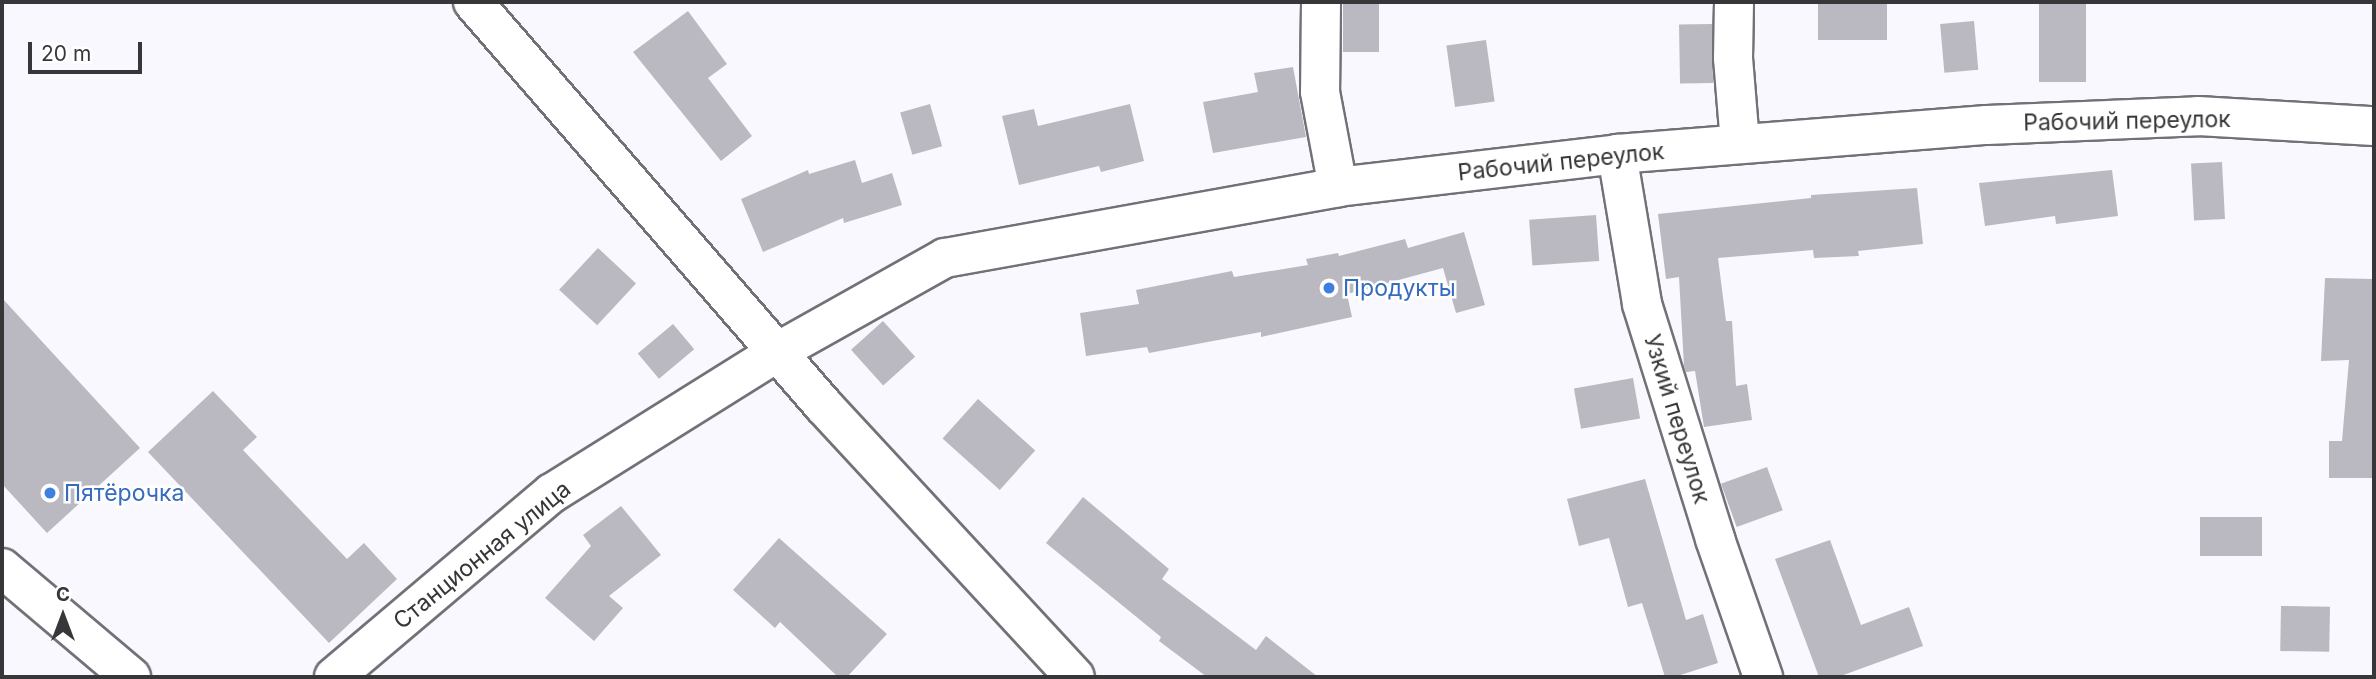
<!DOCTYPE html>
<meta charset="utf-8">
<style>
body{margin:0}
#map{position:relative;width:2376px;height:679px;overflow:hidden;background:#f9f8fe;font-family:Inter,sans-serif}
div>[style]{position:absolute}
.building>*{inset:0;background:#bab9c1;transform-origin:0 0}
.roads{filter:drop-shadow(2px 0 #717178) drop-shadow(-2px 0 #717178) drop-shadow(0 2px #717178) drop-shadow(0 -2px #717178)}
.minor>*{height:38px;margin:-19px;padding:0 19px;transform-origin:19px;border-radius:19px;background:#fff}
.dots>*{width:19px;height:19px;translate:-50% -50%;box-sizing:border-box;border:4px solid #fff;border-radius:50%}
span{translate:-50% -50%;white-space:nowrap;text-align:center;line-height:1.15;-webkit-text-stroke:5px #fff;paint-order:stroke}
.street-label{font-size:23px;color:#37373a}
.shop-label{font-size:23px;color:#366cbe}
.left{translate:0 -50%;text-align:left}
.frame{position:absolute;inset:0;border:4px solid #37373a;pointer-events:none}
.north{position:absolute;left:28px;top:581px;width:70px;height:70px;-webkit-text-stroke:5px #fff;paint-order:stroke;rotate:0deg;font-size:19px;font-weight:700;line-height:28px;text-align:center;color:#37373a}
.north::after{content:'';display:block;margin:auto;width:24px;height:32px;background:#37373a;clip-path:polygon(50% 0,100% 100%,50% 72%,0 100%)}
.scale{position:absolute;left:28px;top:42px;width:114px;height:32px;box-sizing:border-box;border:4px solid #37373a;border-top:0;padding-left:9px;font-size:21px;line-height:24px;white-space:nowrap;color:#37373a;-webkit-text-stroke:5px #fff;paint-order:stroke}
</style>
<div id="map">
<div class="building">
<i style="left:1343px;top:2px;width:36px;height:50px"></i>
<i style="left:1818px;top:2px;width:69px;height:38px"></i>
<i style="left:2039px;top:2px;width:47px;height:80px"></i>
<i style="clip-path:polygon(688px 11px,727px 64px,708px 78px,752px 136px,721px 161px,633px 52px)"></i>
<i style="left:1974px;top:21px;width:49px;height:34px;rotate:85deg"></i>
<i style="left:1712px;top:24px;width:59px;height:33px;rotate:89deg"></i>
<i style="left:1486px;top:40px;width:62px;height:40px;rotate:82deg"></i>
<i style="clip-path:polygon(1293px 67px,1306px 137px,1213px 153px,1203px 102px,1258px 92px,1254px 73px)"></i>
<i style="left:930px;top:104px;width:44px;height:31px;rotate:74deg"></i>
<i style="clip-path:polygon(1130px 104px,1144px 161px,1101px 172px,1099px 166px,1019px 185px,1002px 116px,1034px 109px,1038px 126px)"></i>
<i style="clip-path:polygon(855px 160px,862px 183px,892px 173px,902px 205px,844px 223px,843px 218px,763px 252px,741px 199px,808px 170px,809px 174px)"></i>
<i style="left:2222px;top:162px;width:57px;height:31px;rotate:87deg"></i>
<i style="clip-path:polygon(2112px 170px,2118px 216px,2056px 224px,2055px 216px,1985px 226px,1979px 183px)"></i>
<i style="clip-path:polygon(1917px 188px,1923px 244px,1858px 251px,1859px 256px,1814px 258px,1813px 250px,1718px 258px,1726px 321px,1732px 321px,1736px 386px,1747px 384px,1752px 420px,1704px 427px,1695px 371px,1686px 372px,1684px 366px,1679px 277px,1666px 279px,1658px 214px,1811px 198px,1811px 195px)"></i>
<i style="left:1596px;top:215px;width:46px;height:67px;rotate:86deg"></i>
<i style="clip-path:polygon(1464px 232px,1485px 305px,1456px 313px,1443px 268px,1347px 294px,1352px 317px,1261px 337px,1261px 332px,1149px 353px,1147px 347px,1086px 356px,1080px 313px,1139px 304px,1136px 290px,1232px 271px,1234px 277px,1308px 265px,1306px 259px,1338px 253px,1339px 256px,1405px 239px,1408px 248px)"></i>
<i style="left:598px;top:248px;width:52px;height:57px;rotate:43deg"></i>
<i style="clip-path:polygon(2325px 278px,2374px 279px,2374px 478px,2329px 478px,2329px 441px,2342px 441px,2349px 360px,2321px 361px)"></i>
<i style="clip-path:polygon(2px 298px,140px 448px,47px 533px,2px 484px)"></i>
<i style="left:883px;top:321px;width:48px;height:43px;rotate:48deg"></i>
<i style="left:673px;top:324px;width:33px;height:46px;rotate:50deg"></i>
<i style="left:1633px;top:378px;width:41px;height:60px;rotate:80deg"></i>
<i style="clip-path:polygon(213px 391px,257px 437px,243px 450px,347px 559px,364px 543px,397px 579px,329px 643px,148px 452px)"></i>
<i style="left:978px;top:399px;width:77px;height:53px;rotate:42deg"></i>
<i style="left:1767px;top:467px;width:46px;height:49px;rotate:70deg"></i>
<i style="clip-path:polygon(1645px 479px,1686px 620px,1703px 614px,1718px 663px,1674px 677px,1665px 677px,1642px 603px,1628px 607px,1609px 538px,1579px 546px,1567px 499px)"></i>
<i style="clip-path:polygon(1083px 497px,1169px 569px,1162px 579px,1256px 650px,1266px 636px,1318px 677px,1207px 677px,1159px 641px,1161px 637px,1046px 543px)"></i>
<i style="clip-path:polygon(621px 506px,661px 555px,609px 596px,623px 608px,594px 641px,545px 598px,591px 546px,583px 535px)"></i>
<i style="left:2200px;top:517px;width:62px;height:39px"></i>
<i style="clip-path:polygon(779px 538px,887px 634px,847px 677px,838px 677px,780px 622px,775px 628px,733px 590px)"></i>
<i style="clip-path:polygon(1830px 540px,1861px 625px,1909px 607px,1923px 646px,1838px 677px,1819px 677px,1775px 559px)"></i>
<i style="left:2281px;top:606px;width:49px;height:45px;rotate:1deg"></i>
</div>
<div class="roads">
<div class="minor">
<i style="left:473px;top:2px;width:535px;rotate:49.02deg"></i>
<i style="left:824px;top:406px;width:369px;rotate:47.2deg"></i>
<i style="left:1321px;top:2px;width:90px;rotate:90.6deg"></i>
<i style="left:1320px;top:92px;width:97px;rotate:79.3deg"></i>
<i style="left:1734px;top:2px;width:56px;rotate:91deg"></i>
<i style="left:1733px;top:58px;width:86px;rotate:85.3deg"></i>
<i style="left:1617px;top:154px;width:152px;rotate:80.5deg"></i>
<i style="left:1642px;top:304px;width:246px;rotate:72.7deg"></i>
<i style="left:1715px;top:539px;width:146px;rotate:70.8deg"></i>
<i style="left:2px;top:568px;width:169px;rotate:40.2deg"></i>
<i style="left:334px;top:677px;width:285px;rotate:-40.2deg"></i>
<i style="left:552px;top:493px;width:268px;rotate:-32deg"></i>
<i style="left:779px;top:351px;width:190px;rotate:-29.3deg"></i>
<i style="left:945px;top:258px;width:399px;rotate:-10.2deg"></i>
<i style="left:1338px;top:187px;width:281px;rotate:-6.7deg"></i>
<i style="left:1617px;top:154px;width:371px;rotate:-4.5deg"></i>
<i style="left:1987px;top:125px;width:211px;rotate:-2.4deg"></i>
<i style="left:2198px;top:116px;width:176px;rotate:3.3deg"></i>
</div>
</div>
<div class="dots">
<i style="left:1329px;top:288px;background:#3f7fe0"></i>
<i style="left:50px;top:493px;background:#3f7fe0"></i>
</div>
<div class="street-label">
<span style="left:2127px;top:121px;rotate:-1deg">Рабочий переулок</span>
<span style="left:1561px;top:162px;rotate:-6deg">Рабочий переулок</span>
<span style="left:1677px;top:419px;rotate:73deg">Узкий переулок</span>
<span style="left:482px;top:555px;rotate:-39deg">Станционная улица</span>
</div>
<div class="shop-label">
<span class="left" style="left:1343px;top:288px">Продукты</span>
<span class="left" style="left:64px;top:493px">Пятёрочка</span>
</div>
<div class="frame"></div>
<div class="north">С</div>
<div class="scale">20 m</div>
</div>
